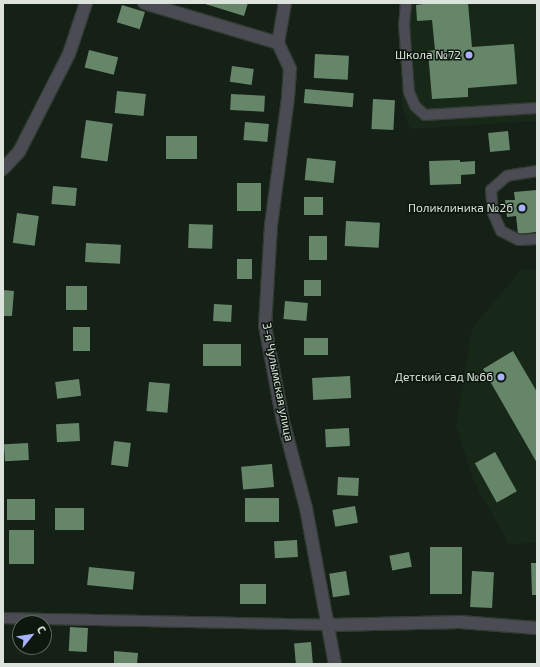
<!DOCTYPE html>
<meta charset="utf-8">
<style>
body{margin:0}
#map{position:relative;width:540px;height:667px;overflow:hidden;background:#152016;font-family:"Exo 2",sans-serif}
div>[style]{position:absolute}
.built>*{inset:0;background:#172819}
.building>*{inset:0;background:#66866a;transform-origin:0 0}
.roads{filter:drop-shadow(1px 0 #313b32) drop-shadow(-1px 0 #313b32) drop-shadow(0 1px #313b32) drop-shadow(0 -1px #313b32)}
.lane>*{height:10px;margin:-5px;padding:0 5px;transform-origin:5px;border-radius:5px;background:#4b4c53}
.street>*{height:12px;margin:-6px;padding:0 6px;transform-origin:6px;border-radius:6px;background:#4b4c53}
.dots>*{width:11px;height:11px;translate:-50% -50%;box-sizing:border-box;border:2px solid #0c170d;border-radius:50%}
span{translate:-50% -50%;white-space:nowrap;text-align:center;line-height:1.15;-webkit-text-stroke:3px #0c170d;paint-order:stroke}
.poi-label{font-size:12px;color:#dbe3dc}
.right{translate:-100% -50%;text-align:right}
.street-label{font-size:12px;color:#dbe3dc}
.frame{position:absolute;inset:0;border:4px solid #dbe3dc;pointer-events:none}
.north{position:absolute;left:12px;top:615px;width:40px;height:40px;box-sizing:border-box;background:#0c170d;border:1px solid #5f6960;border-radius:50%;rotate:60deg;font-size:11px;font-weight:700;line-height:16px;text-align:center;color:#dbe3dc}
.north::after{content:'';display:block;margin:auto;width:14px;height:18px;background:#a7b1fc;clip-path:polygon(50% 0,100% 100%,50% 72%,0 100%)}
</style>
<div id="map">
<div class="built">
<i style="clip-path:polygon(401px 3px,537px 3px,537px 121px,410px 129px,402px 107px)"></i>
<i style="clip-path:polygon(521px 270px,537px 270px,537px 543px,509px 544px,475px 484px,456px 426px,472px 328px)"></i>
</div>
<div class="building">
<i style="clip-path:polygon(202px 3px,248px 3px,244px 16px)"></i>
<i style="clip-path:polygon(431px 3px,468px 3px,472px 47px,514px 44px,517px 84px,468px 88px,468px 97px,432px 99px,428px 51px,435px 50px,432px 20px,417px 21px,416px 5px)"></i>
<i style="left:122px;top:5px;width:24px;height:18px;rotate:17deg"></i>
<i style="left:89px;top:50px;width:30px;height:18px;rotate:14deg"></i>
<i style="left:315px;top:54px;width:34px;height:24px;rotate:3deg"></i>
<i style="left:232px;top:66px;width:22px;height:16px;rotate:8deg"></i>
<i style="left:305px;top:89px;width:49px;height:14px;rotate:5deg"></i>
<i style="left:117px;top:91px;width:29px;height:22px;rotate:6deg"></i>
<i style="left:231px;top:94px;width:34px;height:16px;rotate:3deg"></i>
<i style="left:373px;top:99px;width:22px;height:30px;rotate:3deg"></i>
<i style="left:86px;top:120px;width:27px;height:38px;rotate:8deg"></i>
<i style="left:245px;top:122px;width:24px;height:18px;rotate:5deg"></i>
<i style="left:508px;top:131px;width:19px;height:20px;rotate:84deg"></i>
<i style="left:166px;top:136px;width:31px;height:23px"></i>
<i style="left:307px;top:158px;width:29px;height:22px;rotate:6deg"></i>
<i style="clip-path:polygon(460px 160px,460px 162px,475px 161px,475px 174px,461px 175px,461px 184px,430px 185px,429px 161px)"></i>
<i style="left:237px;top:183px;width:24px;height:28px"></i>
<i style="left:53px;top:186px;width:24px;height:18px;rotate:5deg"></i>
<i style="clip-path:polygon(537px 190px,537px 232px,518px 234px,516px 216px,507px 217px,505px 200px,515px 200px,514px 192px)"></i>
<i style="left:304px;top:197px;width:19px;height:18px"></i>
<i style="left:17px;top:213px;width:22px;height:30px;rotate:8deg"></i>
<i style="left:346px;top:221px;width:34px;height:25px;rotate:3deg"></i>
<i style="left:189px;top:224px;width:24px;height:24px;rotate:2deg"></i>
<i style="left:309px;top:236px;width:18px;height:24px"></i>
<i style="left:86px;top:243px;width:35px;height:19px;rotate:3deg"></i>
<i style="left:237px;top:259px;width:15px;height:20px"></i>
<i style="left:304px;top:280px;width:17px;height:16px"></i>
<i style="left:66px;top:286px;width:21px;height:24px"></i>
<i style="clip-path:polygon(3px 290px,14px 291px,12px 316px,3px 316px)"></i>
<i style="left:285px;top:301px;width:23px;height:18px;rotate:5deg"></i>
<i style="left:214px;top:304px;width:18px;height:17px;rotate:3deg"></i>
<i style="left:73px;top:327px;width:17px;height:24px"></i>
<i style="left:304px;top:338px;width:24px;height:17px"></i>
<i style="left:241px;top:344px;width:22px;height:38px;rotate:90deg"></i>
<i style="clip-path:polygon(513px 351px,537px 392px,537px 463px,483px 369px)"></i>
<i style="left:350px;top:376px;width:22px;height:38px;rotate:87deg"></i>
<i style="left:79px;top:379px;width:17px;height:24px;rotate:83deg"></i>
<i style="left:149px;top:382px;width:21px;height:29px;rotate:5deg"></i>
<i style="left:79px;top:423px;width:18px;height:23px;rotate:87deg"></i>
<i style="left:349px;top:428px;width:18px;height:24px;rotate:87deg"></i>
<i style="left:114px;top:441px;width:17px;height:24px;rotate:7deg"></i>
<i style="left:28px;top:443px;width:17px;height:24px;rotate:87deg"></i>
<i style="left:495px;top:452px;width:45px;height:23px;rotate:61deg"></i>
<i style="left:272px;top:464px;width:23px;height:31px;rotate:85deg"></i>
<i style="left:338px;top:477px;width:21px;height:18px;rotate:3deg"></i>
<i style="left:245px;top:498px;width:34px;height:24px"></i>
<i style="left:7px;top:499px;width:28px;height:21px"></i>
<i style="left:355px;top:506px;width:17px;height:23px;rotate:80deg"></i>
<i style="left:55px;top:508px;width:29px;height:22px"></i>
<i style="left:9px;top:530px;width:25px;height:34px"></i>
<i style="left:297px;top:540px;width:17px;height:23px;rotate:87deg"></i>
<i style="left:430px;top:547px;width:32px;height:47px"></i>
<i style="left:409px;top:552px;width:15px;height:20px;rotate:79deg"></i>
<i style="clip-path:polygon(531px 563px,537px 563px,537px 595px,532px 595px)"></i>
<i style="left:89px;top:567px;width:46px;height:18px;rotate:6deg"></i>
<i style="left:346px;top:571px;width:24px;height:17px;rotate:81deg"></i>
<i style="left:472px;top:571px;width:22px;height:36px;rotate:3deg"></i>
<i style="left:240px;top:584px;width:26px;height:20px"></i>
<i style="left:70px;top:627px;width:18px;height:24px;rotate:3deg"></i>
<i style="left:311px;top:642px;width:22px;height:17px;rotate:85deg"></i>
<i style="clip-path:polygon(114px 651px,138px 653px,137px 664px,114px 664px)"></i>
</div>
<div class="roads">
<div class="lane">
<i style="left:406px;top:3px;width:21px;rotate:95deg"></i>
<i style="left:404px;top:24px;width:68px;rotate:85.8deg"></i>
<i style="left:409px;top:92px;width:15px;rotate:67deg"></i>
<i style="left:415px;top:106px;width:13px;rotate:42deg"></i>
<i style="left:425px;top:115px;width:112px;rotate:-3.6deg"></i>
<i style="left:537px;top:171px;width:30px;rotate:171deg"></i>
<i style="left:507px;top:176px;width:21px;rotate:139deg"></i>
<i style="left:491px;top:190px;width:23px;rotate:85deg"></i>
<i style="left:493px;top:213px;width:20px;rotate:66deg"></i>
<i style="left:501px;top:231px;width:20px;rotate:27deg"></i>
<i style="left:519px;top:240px;width:18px;rotate:-3deg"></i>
<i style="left:3px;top:618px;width:327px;rotate:1.2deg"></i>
</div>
<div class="street">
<i style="left:144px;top:3px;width:140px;rotate:16.6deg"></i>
<i style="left:285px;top:3px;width:41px;rotate:99.9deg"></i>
<i style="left:278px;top:43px;width:29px;rotate:65deg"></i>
<i style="left:290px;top:69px;width:29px;rotate:94deg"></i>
<i style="left:288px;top:98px;width:128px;rotate:97.6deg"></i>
<i style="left:271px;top:225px;width:101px;rotate:93.4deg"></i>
<i style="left:265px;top:326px;width:97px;rotate:79.3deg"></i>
<i style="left:283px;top:421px;width:90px;rotate:75.2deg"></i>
<i style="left:306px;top:508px;width:159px;rotate:79.5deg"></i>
<i style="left:3px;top:169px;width:23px;rotate:-47deg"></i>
<i style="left:19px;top:152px;width:110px;rotate:-63deg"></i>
<i style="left:69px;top:54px;width:54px;rotate:-71.6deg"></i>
<i style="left:330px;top:625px;width:130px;rotate:-1.3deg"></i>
<i style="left:460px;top:622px;width:77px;rotate:4.5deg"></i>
</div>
</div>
<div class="dots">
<i style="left:469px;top:55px;background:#a7b1fc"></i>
<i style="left:522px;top:208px;background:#a7b1fc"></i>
<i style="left:501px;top:377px;background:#a7b1fc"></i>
</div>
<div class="poi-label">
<span class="right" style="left:461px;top:55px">Школа №72</span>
<span class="right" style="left:513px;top:208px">Поликлиника №26</span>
<span class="right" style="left:493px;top:377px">Детский сад №66</span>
</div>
<div class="street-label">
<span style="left:278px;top:382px;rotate:79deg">3-я Чулымская улица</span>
</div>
<div class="frame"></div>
<div class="north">С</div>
</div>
